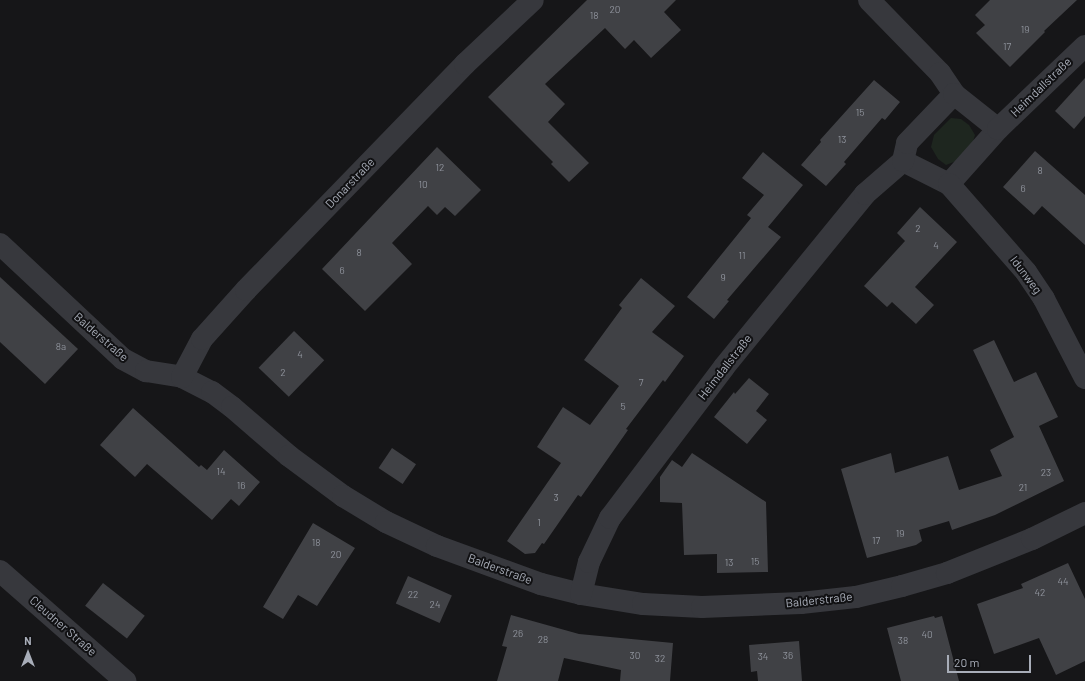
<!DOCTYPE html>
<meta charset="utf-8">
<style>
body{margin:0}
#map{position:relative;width:1085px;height:681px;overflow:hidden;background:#161618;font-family:Barlow,sans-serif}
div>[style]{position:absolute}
.green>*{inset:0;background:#1e261f}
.building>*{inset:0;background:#404145;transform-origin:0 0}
.street>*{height:22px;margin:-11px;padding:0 11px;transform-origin:11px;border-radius:11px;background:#37383d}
span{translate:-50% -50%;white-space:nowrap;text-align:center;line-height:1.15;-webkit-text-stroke:4px #111113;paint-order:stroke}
.number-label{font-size:10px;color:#8e929b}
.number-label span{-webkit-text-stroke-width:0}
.street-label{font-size:12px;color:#a8adb8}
.north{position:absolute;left:8px;top:633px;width:40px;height:40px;-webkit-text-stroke:3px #111113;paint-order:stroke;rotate:0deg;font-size:11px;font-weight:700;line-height:16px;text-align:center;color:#a8adb8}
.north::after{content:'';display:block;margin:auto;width:14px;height:18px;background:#a8adb8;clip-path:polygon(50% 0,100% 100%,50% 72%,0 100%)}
.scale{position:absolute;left:947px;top:655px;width:84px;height:18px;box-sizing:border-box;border:2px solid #a8adb8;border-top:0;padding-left:5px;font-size:12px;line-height:14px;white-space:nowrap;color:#a8adb8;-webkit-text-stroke:3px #111113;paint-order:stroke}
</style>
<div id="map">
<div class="green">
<i style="clip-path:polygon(951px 118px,961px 119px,969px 125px,975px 135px,972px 145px,959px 160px,946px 165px,938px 159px,931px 147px,934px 135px)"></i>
</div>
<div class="building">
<i style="clip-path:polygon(587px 0,676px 0,664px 12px,681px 30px,651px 58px,634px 40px,625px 49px,605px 28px,545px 84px,565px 104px,548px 122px,589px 163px,569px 182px,551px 164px,553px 162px,488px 97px)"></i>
<i style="clip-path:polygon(990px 0,1077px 0,1044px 31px,1045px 32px,1010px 67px,976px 33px,985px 25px,975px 15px)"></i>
<i style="clip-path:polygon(1085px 78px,1085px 116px,1074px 129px,1055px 111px)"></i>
<i style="clip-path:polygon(874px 80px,900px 102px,885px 120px,882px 118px,844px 162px,846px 164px,826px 186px,801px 165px,821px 142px,820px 140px)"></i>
<i style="clip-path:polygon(437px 147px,481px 190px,455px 216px,445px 207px,437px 215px,428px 206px,392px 243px,412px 264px,365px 311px,322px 269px)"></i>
<i style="clip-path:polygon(1035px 151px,1085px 195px,1085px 245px,1042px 206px,1034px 215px,1003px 187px)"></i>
<i style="clip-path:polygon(763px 152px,803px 185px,768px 227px,781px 237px,727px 300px,729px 301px,714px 319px,687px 297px,751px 218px,747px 215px,764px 195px,742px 178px)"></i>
<i style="clip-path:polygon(920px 207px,957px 242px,915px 287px,934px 305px,916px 324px,892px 302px,887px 307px,864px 286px,905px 241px,897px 233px)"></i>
<i style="clip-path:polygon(0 277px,78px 349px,45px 384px,0 342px)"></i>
<i style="clip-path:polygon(641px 278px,675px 306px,652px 332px,684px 356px,665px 382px,663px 380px,626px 429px,628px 430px,581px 497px,578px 495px,544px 544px,542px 543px,535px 553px,525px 554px,507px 541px,561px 463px,537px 447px,563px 407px,590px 425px,619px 386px,584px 360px,622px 308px,619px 305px)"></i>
<i style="left:294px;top:331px;width:42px;height:51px;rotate:44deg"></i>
<i style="clip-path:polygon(994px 340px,1014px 382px,1036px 372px,1058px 417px,1039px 426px,1064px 481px,995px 515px,952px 530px,949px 521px,919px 530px,922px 541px,916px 545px,867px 558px,841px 469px,891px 453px,895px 473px,948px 456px,959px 490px,1002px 476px,990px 450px,1014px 437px,973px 350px)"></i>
<i style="clip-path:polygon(749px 378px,769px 394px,756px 411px,767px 420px,747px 444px,714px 417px,734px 392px,735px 394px)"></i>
<i style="clip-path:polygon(133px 408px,199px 467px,201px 465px,207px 470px,224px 450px,260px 482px,239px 506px,231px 499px,212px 520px,147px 464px,135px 477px,100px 445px)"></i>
<i style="left:392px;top:448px;width:29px;height:24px;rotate:34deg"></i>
<i style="clip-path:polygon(692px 453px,766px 502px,768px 572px,717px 573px,717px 554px,684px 555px,682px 503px,660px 502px,660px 477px,672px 460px,682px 467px)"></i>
<i style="clip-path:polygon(313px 523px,355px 548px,317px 606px,298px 595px,283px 619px,263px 607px)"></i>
<i style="clip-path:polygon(1068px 563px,1085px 599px,1085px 661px,1056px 675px,1039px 638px,994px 654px,977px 604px,1023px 588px,1021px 584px)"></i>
<i style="left:408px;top:576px;width:48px;height:30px;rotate:24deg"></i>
<i style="left:103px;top:583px;width:53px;height:29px;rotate:38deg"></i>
<i style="clip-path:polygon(511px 615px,579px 634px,673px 643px,670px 681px,620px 681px,621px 670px,564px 658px,558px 681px,497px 681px,507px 647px,502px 646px)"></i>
<i style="clip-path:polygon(934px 616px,935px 618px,942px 616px,959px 681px,901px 681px,887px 628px)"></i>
<i style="clip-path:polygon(799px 641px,802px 681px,758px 681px,757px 671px,751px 672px,749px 645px)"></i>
</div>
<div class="street">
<i style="left:869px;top:0;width:102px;rotate:45.8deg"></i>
<i style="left:940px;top:73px;width:25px;rotate:56deg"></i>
<i style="left:903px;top:161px;width:51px;rotate:26.6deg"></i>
<i style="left:949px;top:184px;width:74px;rotate:-48.3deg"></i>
<i style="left:949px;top:184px;width:117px;rotate:48.8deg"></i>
<i style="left:1026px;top:272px;width:32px;rotate:56deg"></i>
<i style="left:1044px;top:299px;width:89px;rotate:62.6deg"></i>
<i style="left:0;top:244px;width:168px;rotate:43.1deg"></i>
<i style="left:123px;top:359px;width:26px;rotate:28deg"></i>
<i style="left:146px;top:371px;width:36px;rotate:9deg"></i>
<i style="left:182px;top:377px;width:34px;rotate:27deg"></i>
<i style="left:212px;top:392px;width:25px;rotate:37deg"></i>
<i style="left:232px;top:407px;width:75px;rotate:40.7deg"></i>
<i style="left:289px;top:456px;width:67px;rotate:36.5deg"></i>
<i style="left:343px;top:496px;width:50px;rotate:31.2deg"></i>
<i style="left:386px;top:522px;width:56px;rotate:25.2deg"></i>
<i style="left:437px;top:546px;width:111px;rotate:20.1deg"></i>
<i style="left:541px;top:584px;width:41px;rotate:14deg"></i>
<i style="left:581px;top:594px;width:63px;rotate:9.2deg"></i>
<i style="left:643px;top:604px;width:59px;rotate:2.9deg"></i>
<i style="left:702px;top:607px;width:99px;rotate:-2.3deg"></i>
<i style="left:801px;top:603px;width:55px;rotate:-6.2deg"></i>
<i style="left:856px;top:597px;width:47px;rotate:-13.4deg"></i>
<i style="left:902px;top:586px;width:47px;rotate:-16.1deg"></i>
<i style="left:947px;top:573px;width:92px;rotate:-21.8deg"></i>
<i style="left:1032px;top:539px;width:59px;rotate:-26.1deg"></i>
<i style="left:182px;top:377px;width:43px;rotate:-62.2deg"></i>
<i style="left:202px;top:339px;width:66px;rotate:-48.1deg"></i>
<i style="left:246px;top:290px;width:315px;rotate:-45.9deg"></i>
<i style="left:465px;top:64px;width:93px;rotate:-43.3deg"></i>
<i style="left:0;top:571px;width:167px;rotate:41.3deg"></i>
<i style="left:581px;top:594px;width:33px;rotate:-76deg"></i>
<i style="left:589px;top:562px;width:49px;rotate:-64.5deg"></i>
<i style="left:610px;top:518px;width:189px;rotate:-52.9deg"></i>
<i style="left:724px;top:367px;width:223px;rotate:-50.8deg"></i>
<i style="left:865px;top:194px;width:50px;rotate:-41deg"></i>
<i style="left:903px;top:161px;width:18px;rotate:-77deg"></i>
<i style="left:907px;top:143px;width:68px;rotate:-46.2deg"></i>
<i style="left:954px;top:94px;width:56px;rotate:38.5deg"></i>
<i style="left:998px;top:129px;width:120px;rotate:-43.7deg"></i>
</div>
<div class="number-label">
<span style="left:615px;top:10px">20</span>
<span style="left:594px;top:16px">18</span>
<span style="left:1025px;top:30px">19</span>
<span style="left:1007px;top:47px">17</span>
<span style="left:860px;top:113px">15</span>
<span style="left:842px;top:140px">13</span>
<span style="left:440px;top:168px">12</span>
<span style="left:1040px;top:171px">8</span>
<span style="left:423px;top:185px">10</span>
<span style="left:1023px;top:189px">6</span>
<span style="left:918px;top:229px">2</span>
<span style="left:936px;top:246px">4</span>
<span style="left:359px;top:253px">8</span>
<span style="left:742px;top:256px">11</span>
<span style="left:342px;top:271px">6</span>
<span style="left:723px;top:278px">9</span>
<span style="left:61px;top:347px">8a</span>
<span style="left:300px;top:355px">4</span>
<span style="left:283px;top:373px">2</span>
<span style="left:641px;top:383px">7</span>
<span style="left:623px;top:407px">5</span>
<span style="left:221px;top:472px">14</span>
<span style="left:1046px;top:473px">23</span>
<span style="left:241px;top:486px">16</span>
<span style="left:1023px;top:488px">21</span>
<span style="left:556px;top:498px">3</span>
<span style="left:539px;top:523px">1</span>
<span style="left:900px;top:534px">19</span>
<span style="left:876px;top:541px">17</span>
<span style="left:316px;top:543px">18</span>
<span style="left:336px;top:555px">20</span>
<span style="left:755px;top:562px">15</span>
<span style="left:729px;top:563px">13</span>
<span style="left:1063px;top:582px">44</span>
<span style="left:1040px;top:593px">42</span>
<span style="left:413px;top:595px">22</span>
<span style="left:435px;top:605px">24</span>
<span style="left:518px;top:634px">26</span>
<span style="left:927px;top:635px">40</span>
<span style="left:543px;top:640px">28</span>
<span style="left:903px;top:641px">38</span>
<span style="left:635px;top:656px">30</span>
<span style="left:788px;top:656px">36</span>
<span style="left:763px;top:657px">34</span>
<span style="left:660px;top:659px">32</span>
</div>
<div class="street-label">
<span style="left:1041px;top:87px;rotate:-44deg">Heimdallstraße</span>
<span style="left:350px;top:183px;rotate:-46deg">Donarstraße</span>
<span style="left:1026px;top:275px;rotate:53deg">Idunweg</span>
<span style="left:101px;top:337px;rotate:41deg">Balderstraße</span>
<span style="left:725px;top:367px;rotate:-52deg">Heimdallstraße</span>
<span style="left:500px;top:569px;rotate:20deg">Balderstraße</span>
<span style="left:819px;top:600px;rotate:-6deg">Balderstraße</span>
<span style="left:63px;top:626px;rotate:41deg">Cleudner Straße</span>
</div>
<div class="north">N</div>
<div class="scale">20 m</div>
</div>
